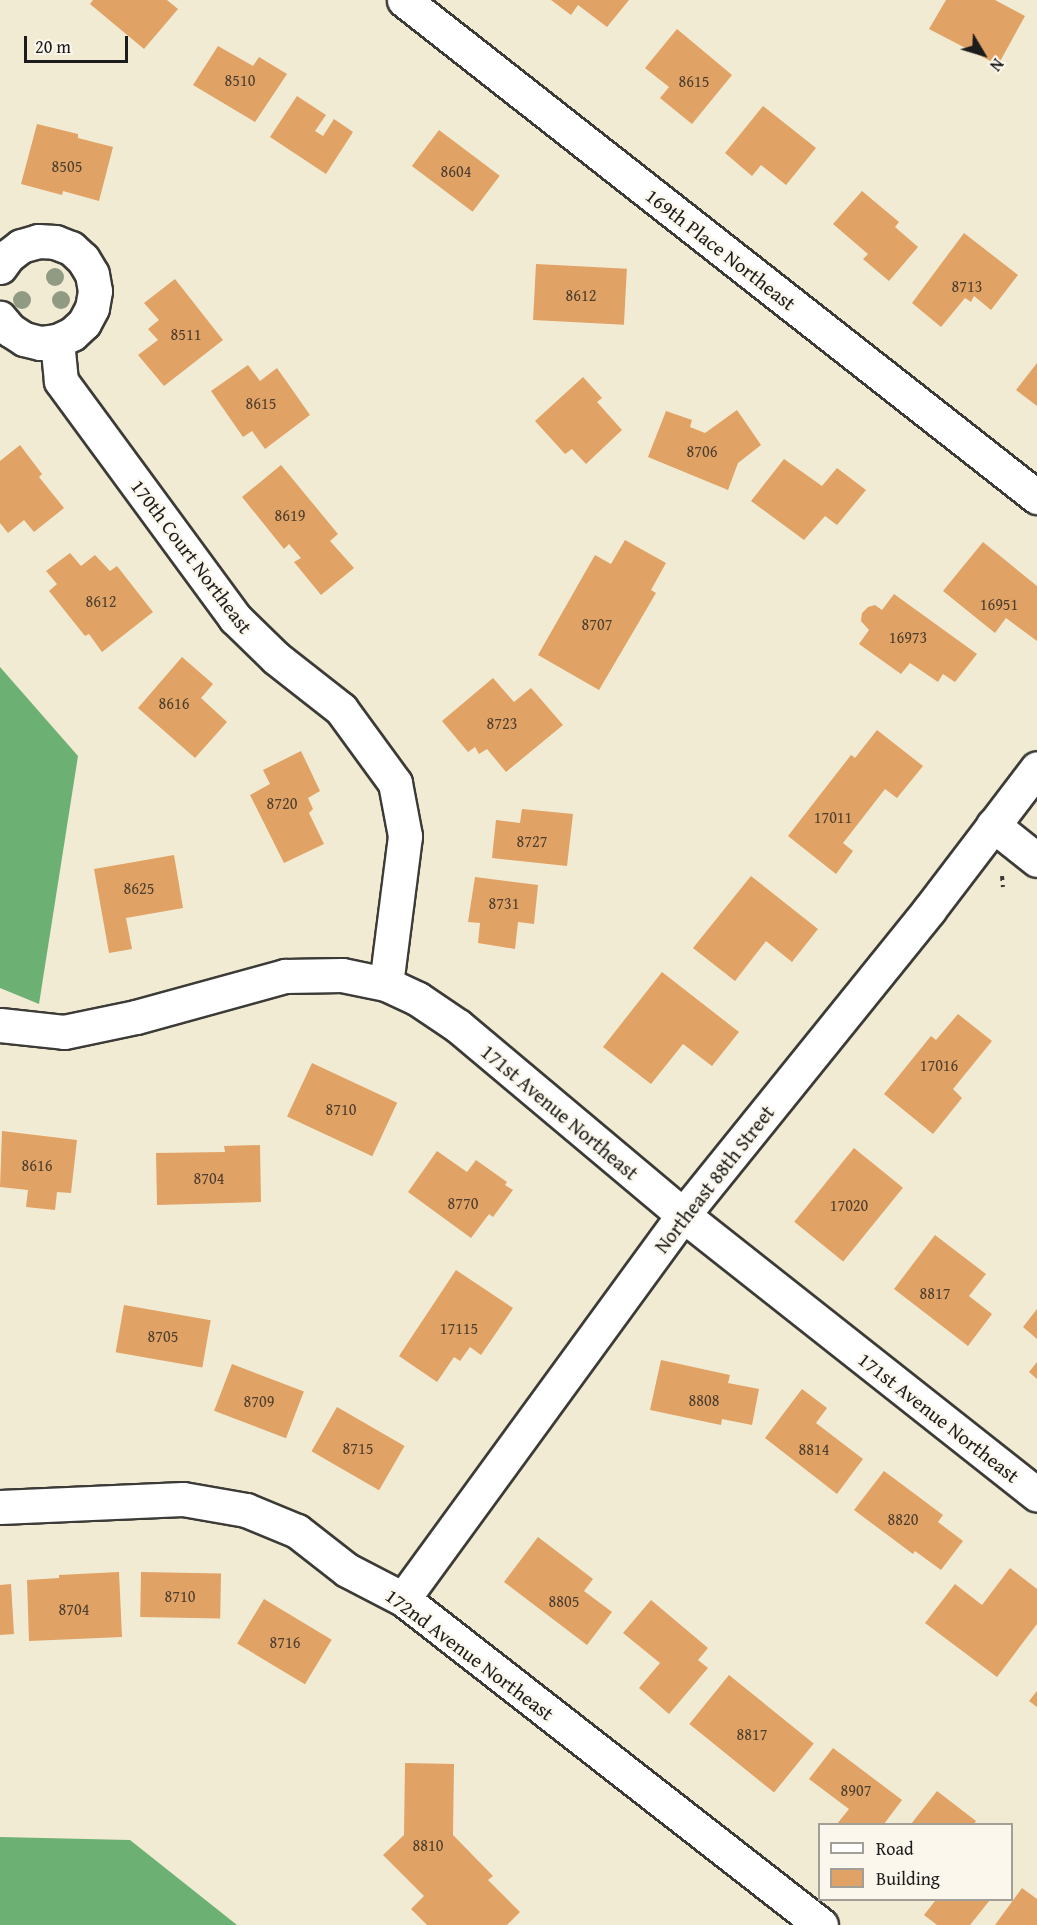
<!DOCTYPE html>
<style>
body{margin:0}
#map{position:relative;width:1037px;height:1925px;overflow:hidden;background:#f2ebd3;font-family:"Gentium Book Plus",serif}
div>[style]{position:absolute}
.forest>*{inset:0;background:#6db073}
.building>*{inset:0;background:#e0a265;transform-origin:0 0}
.path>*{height:4px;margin-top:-2px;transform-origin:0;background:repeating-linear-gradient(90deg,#3c3b37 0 4.5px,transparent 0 9px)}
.roads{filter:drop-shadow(2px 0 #3c3b37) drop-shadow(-2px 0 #3c3b37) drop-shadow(0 2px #3c3b37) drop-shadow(0 -2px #3c3b37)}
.minor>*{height:33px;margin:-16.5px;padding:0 16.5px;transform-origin:16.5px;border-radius:16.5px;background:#fff}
.trees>*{width:18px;height:18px;margin:-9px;border-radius:50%;background:#919b83}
span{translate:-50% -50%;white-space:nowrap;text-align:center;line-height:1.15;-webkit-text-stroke:4.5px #fbf7ec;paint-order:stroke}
.number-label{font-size:16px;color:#4d3e2e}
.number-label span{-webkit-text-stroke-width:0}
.street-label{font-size:20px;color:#1c1c1c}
.legend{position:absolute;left:818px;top:1823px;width:195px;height:78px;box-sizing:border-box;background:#fbf7ec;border:2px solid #a29f99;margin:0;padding:8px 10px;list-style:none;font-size:18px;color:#1c1c1c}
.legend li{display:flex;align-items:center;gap:12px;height:30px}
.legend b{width:30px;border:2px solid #a29f99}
.north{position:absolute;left:953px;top:24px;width:60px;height:60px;-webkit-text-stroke:4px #fbf7ec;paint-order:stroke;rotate:128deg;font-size:16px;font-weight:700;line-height:24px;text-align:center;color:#1c1c1c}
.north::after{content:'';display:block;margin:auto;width:21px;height:27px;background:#1c1c1c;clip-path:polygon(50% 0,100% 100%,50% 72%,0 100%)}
.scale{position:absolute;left:24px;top:36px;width:104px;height:27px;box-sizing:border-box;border:3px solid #1c1c1c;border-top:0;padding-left:8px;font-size:18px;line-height:21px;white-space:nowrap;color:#1c1c1c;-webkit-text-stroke:4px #fbf7ec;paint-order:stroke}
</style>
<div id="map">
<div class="forest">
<i style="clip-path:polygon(0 667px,78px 756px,39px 1004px,0 988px)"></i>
<i style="clip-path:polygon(0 1837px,130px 1840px,237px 1925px,0 1925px)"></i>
</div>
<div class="building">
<i style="clip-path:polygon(93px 0,167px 0,178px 9px,144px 49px,90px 4px)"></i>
<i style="clip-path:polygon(551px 0,629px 0,607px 27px,578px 5px,571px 15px)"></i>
<i style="clip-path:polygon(946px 0,995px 0,1025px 16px,998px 65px,929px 29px)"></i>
<i style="clip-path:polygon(677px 29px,732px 75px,692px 124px,660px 98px,669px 87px,645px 68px)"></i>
<i style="clip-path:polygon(218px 46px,253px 66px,259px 57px,287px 74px,255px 122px,193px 85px)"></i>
<i style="clip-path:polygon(297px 96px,326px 115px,315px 131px,323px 136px,334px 119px,353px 132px,326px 174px,270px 137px)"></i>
<i style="clip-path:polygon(763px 106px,816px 148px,786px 185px,761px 165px,752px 176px,725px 153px)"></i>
<i style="clip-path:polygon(37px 124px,78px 134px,78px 138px,113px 147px,99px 201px,63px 191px,62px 195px,21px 184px)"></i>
<i style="left:439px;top:130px;width:76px;height:45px;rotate:37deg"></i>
<i style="clip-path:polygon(862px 191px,899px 222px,895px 227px,918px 247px,889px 281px,863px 259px,868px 254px,833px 224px)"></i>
<i style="clip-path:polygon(964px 233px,1018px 275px,991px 310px,974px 296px,971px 302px,965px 298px,941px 327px,912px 303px)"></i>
<i style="left:536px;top:264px;width:91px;height:56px;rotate:3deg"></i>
<i style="clip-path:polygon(175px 279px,223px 340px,164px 386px,138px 355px,158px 340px,148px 329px,159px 320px,144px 303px)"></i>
<i style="clip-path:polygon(1037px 363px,1037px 406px,1016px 390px)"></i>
<i style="clip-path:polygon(248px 365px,260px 381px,277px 368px,310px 415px,265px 449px,252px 431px,243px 437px,211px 391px)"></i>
<i style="clip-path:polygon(583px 377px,602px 398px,597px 402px,622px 430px,586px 464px,572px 449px,565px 454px,535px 421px)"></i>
<i style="clip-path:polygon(737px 410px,761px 445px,738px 463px,728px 490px,648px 457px,666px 411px,692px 420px,690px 427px,705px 433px)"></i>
<i style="clip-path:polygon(20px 445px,42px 474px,39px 477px,64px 508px,34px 532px,24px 520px,8px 533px,0 523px,0 461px)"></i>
<i style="clip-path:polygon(784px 459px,822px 486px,837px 468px,866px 490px,837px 525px,825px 516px,804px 540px,751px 501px)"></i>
<i style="clip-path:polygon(281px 465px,338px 534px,330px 541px,354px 568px,321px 595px,294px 562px,301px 558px,289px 544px,284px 549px,242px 497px)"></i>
<i style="clip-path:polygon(625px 540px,666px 563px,651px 590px,656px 593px,599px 690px,538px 655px,595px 555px,611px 564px)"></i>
<i style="clip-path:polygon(983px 542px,1037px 586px,1037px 641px,1006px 618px,995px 633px,943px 591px)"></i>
<i style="clip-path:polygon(70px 553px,81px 566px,95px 555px,110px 571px,117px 566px,153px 612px,102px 652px,89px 634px,85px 636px,49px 591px,57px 584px,46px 571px)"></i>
<i style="clip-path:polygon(894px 594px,977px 654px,955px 682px,943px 674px,938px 682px,910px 663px,901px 674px,859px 644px,869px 630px,861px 621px,862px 613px,868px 607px,875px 605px,882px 610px)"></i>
<i style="clip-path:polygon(182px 657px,213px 684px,201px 698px,227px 722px,195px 758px,138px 708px)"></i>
<i style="clip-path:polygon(493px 678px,514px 702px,531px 688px,563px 725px,506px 772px,487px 749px,479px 754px,475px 747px,468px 752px,442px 721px)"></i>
<i style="clip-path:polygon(877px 730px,923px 766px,897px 798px,885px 789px,843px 843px,853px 851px,836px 874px,788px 836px,851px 755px,855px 758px)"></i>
<i style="clip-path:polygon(301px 751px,320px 791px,308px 798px,313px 809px,309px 813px,324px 844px,284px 863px,250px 795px,270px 784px,263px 770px)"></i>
<i style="clip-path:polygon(522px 809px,573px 814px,567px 866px,492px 858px,496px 820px,520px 823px)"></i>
<i style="clip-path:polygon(174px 855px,183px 908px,126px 918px,132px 949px,109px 953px,94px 869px)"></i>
<i style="clip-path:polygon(751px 876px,818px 929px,792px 962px,766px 941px,735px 981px,693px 948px)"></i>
<i style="clip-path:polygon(475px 877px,538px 885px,534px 924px,518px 922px,515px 949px,478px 943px,480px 923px,468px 922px)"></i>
<i style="clip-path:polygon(662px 972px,739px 1032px,712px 1066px,683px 1044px,651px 1084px,603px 1047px)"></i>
<i style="clip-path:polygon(958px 1014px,992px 1041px,953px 1089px,962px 1098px,933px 1134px,884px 1094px,931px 1036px,936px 1040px)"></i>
<i style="left:312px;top:1063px;width:94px;height:59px;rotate:25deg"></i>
<i style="clip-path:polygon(2px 1131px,77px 1140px,71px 1193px,57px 1192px,55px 1210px,26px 1207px,28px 1190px,0 1187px)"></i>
<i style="clip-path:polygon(260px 1145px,261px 1202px,157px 1205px,156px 1153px,225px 1152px,224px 1146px)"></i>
<i style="left:854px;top:1148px;width:63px;height:95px;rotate:39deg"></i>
<i style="clip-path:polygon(437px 1151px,467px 1172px,476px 1160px,507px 1182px,505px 1185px,513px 1190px,493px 1217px,489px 1214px,471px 1238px,408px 1192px)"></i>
<i style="clip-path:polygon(935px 1235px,986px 1274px,969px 1296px,992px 1314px,968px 1346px,894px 1289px)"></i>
<i style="clip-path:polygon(456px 1270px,513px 1308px,481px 1355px,470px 1347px,460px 1361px,454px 1357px,437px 1382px,399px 1356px)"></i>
<i style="left:124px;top:1305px;width:88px;height:48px;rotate:10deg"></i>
<i style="clip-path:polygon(1037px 1309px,1037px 1339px,1023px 1327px)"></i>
<i style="clip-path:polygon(661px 1360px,730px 1375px,728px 1383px,759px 1389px,752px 1425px,722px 1419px,721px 1425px,650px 1410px)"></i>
<i style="clip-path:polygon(1037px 1362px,1037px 1379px,1029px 1372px)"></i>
<i style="left:232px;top:1364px;width:77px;height:50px;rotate:21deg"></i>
<i style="clip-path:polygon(802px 1389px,827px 1408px,816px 1423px,863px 1459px,837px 1494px,765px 1438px)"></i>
<i style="left:337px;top:1407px;width:78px;height:51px;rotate:30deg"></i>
<i style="clip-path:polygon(884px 1471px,943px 1515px,938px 1522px,963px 1541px,941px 1570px,915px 1551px,913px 1554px,854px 1510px)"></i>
<i style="clip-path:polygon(538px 1537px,593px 1579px,584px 1591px,612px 1612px,587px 1645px,504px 1582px)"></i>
<i style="clip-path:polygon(1010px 1568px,1037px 1589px,1037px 1624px,997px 1677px,925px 1623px,955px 1584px,982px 1605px)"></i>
<i style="clip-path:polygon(119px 1572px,122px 1637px,29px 1641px,27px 1580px,59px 1578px,59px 1575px)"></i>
<i style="left:141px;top:1572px;width:80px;height:45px;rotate:1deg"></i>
<i style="clip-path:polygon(11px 1584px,14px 1634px,0 1635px,0 1585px)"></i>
<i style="left:264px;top:1599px;width:79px;height:52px;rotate:31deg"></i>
<i style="clip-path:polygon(651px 1600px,708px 1648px,698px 1660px,708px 1668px,669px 1714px,639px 1688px,660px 1663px,623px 1633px)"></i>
<i style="left:729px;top:1675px;width:109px;height:63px;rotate:39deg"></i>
<i style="clip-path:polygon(1037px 1691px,1037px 1707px,1029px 1701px)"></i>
<i style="clip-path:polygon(833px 1748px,902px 1800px,884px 1824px,837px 1824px,849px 1809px,809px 1779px)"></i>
<i style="clip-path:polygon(405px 1763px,454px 1764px,453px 1835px,493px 1876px,488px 1880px,520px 1912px,507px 1925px,427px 1925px,411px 1909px,424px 1896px,383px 1855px,404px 1835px)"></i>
<i style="clip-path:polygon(937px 1791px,976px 1821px,974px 1824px,911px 1824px)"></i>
<i style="clip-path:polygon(1022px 1888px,1037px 1899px,1037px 1925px,995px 1925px)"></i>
<i style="clip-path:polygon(932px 1900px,990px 1900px,970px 1925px,937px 1925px,924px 1915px,935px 1901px)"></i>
</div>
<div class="path">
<i style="left:1002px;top:876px;width:11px;rotate:85deg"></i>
</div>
<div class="roads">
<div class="minor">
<i style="left:404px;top:0;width:805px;rotate:38.14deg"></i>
<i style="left:0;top:267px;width:14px;rotate:-54deg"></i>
<i style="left:8px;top:256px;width:16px;rotate:-38deg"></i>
<i style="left:21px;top:246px;width:18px;rotate:-16deg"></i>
<i style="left:38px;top:241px;width:17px;rotate:3deg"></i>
<i style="left:55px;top:242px;width:17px;rotate:21deg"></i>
<i style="left:71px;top:248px;width:16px;rotate:43deg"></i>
<i style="left:83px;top:259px;width:17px;rotate:59deg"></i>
<i style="left:92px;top:274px;width:17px;rotate:80deg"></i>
<i style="left:95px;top:291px;width:17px;rotate:100deg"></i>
<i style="left:92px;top:308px;width:17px;rotate:118deg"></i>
<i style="left:84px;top:323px;width:16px;rotate:137deg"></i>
<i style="left:72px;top:334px;width:17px;rotate:155deg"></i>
<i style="left:57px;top:341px;width:17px;rotate:173deg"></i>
<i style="left:40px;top:343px;width:16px;rotate:-166deg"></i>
<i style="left:24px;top:339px;width:17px;rotate:-147deg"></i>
<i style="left:10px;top:330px;width:16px;rotate:-130deg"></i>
<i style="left:57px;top:341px;width:40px;rotate:84.3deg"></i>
<i style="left:61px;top:381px;width:294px;rotate:53.7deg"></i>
<i style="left:235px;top:618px;width:57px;rotate:44.3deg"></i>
<i style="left:276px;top:658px;width:83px;rotate:38.1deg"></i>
<i style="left:341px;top:709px;width:92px;rotate:53.9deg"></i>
<i style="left:395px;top:783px;width:54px;rotate:79.3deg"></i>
<i style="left:405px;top:836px;width:149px;rotate:97.3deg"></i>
<i style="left:993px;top:825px;width:56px;rotate:38.5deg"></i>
<i style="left:0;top:1025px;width:64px;rotate:6.2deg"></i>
<i style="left:64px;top:1032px;width:74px;rotate:-11.8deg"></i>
<i style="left:136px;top:1017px;width:155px;rotate:-15.4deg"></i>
<i style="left:285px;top:976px;width:57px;rotate:-1deg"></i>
<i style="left:342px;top:975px;width:45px;rotate:11.6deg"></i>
<i style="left:386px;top:984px;width:35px;rotate:25deg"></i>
<i style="left:418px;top:999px;width:48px;rotate:34deg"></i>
<i style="left:458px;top:1026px;width:294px;rotate:40deg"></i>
<i style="left:683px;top:1215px;width:451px;rotate:38.3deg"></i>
<i style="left:0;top:1507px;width:183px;rotate:-2.5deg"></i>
<i style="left:183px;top:1499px;width:64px;rotate:9.9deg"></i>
<i style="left:246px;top:1510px;width:55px;rotate:22.4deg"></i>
<i style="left:297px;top:1531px;width:63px;rotate:38deg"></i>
<i style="left:347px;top:1570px;width:63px;rotate:27.4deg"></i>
<i style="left:403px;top:1599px;width:530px;rotate:37.95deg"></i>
<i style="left:403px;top:1599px;width:475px;rotate:-53.9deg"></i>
<i style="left:683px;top:1215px;width:392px;rotate:-51.1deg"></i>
<i style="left:929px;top:910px;width:178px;rotate:-52.7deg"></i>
</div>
</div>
<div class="trees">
<i style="left:55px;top:277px"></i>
<i style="left:22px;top:300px"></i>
<i style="left:61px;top:300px"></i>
</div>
<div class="number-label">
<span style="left:240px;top:80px">8510</span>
<span style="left:694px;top:81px">8615</span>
<span style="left:67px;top:166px">8505</span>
<span style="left:456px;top:171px">8604</span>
<span style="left:967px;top:286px">8713</span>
<span style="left:581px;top:295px">8612</span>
<span style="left:186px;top:334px">8511</span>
<span style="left:261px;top:403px">8615</span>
<span style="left:702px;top:451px">8706</span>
<span style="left:290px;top:515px">8619</span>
<span style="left:101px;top:601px">8612</span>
<span style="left:999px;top:604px">16951</span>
<span style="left:597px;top:624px">8707</span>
<span style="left:908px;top:637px">16973</span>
<span style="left:174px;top:703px">8616</span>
<span style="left:502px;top:723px">8723</span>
<span style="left:282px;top:803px">8720</span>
<span style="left:833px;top:817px">17011</span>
<span style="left:532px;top:841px">8727</span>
<span style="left:139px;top:888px">8625</span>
<span style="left:504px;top:903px">8731</span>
<span style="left:939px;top:1065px">17016</span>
<span style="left:341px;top:1109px">8710</span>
<span style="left:37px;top:1165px">8616</span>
<span style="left:209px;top:1178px">8704</span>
<span style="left:463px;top:1203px">8770</span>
<span style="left:849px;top:1205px">17020</span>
<span style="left:935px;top:1293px">8817</span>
<span style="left:459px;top:1328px">17115</span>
<span style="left:163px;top:1336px">8705</span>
<span style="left:704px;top:1400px">8808</span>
<span style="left:259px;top:1401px">8709</span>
<span style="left:358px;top:1448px">8715</span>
<span style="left:814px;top:1449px">8814</span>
<span style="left:903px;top:1519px">8820</span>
<span style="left:180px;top:1596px">8710</span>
<span style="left:564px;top:1601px">8805</span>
<span style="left:74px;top:1609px">8704</span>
<span style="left:285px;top:1642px">8716</span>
<span style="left:752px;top:1734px">8817</span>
<span style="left:856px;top:1790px">8907</span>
<span style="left:428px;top:1845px">8810</span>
</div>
<div class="street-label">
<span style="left:721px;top:249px;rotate:38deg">169th Place Northeast</span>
<span style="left:192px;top:556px;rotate:53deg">170th Court Northeast</span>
<span style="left:560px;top:1112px;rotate:40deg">171st Avenue Northeast</span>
<span style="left:714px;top:1179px;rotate:-52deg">Northeast 88th Street</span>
<span style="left:939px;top:1417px;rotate:38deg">171st Avenue Northeast</span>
<span style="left:470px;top:1654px;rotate:37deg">172nd Avenue Northeast</span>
</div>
<ul class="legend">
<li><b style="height:8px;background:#fff"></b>Road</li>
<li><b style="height:16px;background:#e0a265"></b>Building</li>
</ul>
<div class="north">N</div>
<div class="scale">20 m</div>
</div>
